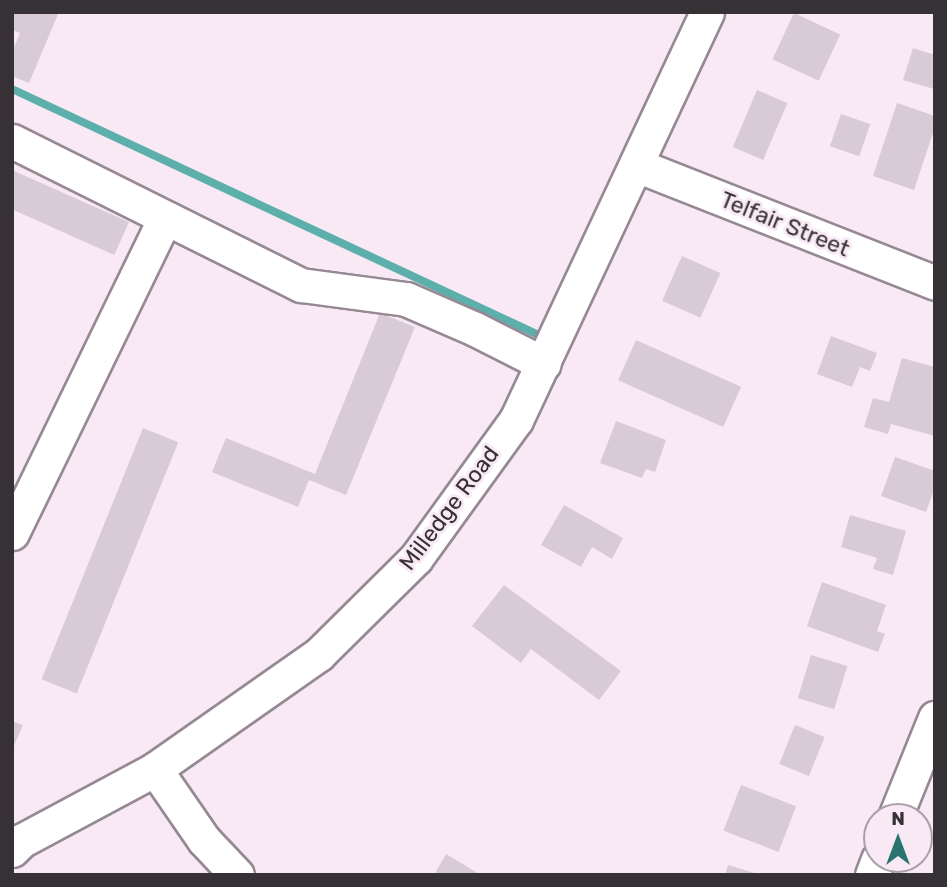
<!DOCTYPE html>
<style>
body{margin:0}
#map{position:relative;width:947px;height:887px;overflow:hidden;background:#f8e9f4;font-family:Rubik,sans-serif}
div>[style]{position:absolute}
.stream>*{height:8px;margin:-4px;padding:0 4px;transform-origin:4px;border-radius:4px;background:#5cafaa}
.building>*{inset:0;background:#d9cbd5;transform-origin:0 0}
.roads{filter:drop-shadow(2px 0 #968993) drop-shadow(-2px 0 #968993) drop-shadow(0 2px #968993) drop-shadow(0 -2px #968993)}
.minor>*{height:33px;margin:-16.5px;padding:0 16.5px;transform-origin:16.5px;border-radius:16.5px;background:#fff}
span{translate:-50% -50%;white-space:nowrap;text-align:center;line-height:1.15;-webkit-text-stroke:6px #f8e9f4;paint-order:stroke}
.street-label{font-size:23px;color:#363135}
.frame{position:absolute;inset:0;border:14px solid #363135;pointer-events:none}
.north{position:absolute;left:863px;top:803px;width:70px;height:70px;box-sizing:border-box;background:#f8e9f4;border:2px solid #aa9fa8;border-radius:50%;rotate:0deg;font-size:19px;font-weight:700;line-height:28px;text-align:center;color:#363135}
.north::after{content:'';display:block;margin:auto;width:24px;height:32px;background:#2a7470;clip-path:polygon(50% 0,100% 100%,50% 72%,0 100%)}
</style>
<div id="map">
<div class="stream">
<i style="left:12px;top:89px;width:588px;rotate:25.04deg"></i>
</div>
<div class="building">
<i style="clip-path:polygon(12px 12px,59px 12px,29px 83px,12px 76px,12px 52px,20px 33px,12px 30px)"></i>
<i style="left:794px;top:13px;width:51px;height:51px;rotate:25deg"></i>
<i style="clip-path:polygon(913px 48px,935px 55px,934px 89px,903px 80px)"></i>
<i style="left:757px;top:90px;width:33px;height:62px;rotate:23deg"></i>
<i style="clip-path:polygon(897px 103px,935px 116px,935px 127px,914px 190px,873px 176px)"></i>
<i style="left:841px;top:114px;width:31px;height:34px;rotate:19deg"></i>
<i style="left:12px;top:170px;width:128px;height:36px;rotate:24deg"></i>
<i style="left:682px;top:256px;width:42px;height:49px;rotate:24deg"></i>
<i style="clip-path:polygon(380px 313px,415px 327px,346px 495px,309px 480px,298px 507px,212px 472px,226px 438px,315px 474px)"></i>
<i style="clip-path:polygon(831px 336px,877px 353px,870px 371px,860px 367px,852px 387px,817px 374px)"></i>
<i style="left:636px;top:340px;width:115px;height:44px;rotate:24deg"></i>
<i style="clip-path:polygon(902px 358px,935px 367px,935px 436px,891px 424px,888px 434px,864px 427px,873px 398px,889px 402px)"></i>
<i style="clip-path:polygon(616px 421px,666px 440px,655px 472px,646px 469px,642px 478px,600px 463px)"></i>
<i style="left:143px;top:428px;width:38px;height:271px;rotate:22deg"></i>
<i style="clip-path:polygon(895px 457px,935px 471px,935px 487px,926px 512px,881px 496px)"></i>
<i style="clip-path:polygon(564px 505px,623px 538px,612px 559px,592px 547px,581px 567px,541px 545px)"></i>
<i style="clip-path:polygon(850px 515px,906px 531px,893px 575px,873px 569px,877px 558px,841px 547px)"></i>
<i style="clip-path:polygon(822px 582px,886px 605px,877px 631px,885px 634px,878px 652px,807px 626px)"></i>
<i style="clip-path:polygon(504px 585px,621px 671px,599px 700px,531px 649px,521px 663px,472px 626px)"></i>
<i style="left:811px;top:655px;width:38px;height:45px;rotate:17deg"></i>
<i style="clip-path:polygon(12px 721px,23px 725px,12px 750px)"></i>
<i style="left:795px;top:725px;width:32px;height:42px;rotate:22deg"></i>
<i style="left:741px;top:785px;width:59px;height:49px;rotate:21deg"></i>
<i style="clip-path:polygon(446px 854px,481px 875px,434px 875px)"></i>
<i style="clip-path:polygon(728px 865px,758px 874px,758px 875px,725px 875px)"></i>
</div>
<div class="roads">
<div class="minor">
<i style="left:12px;top:141px;width:323px;rotate:26.5deg"></i>
<i style="left:301px;top:285px;width:106px;rotate:7.6deg"></i>
<i style="left:406px;top:299px;width:75px;rotate:23.5deg"></i>
<i style="left:475px;top:329px;width:77px;rotate:26.9deg"></i>
<i style="left:636px;top:165px;width:321px;rotate:21.5deg"></i>
<i style="left:12px;top:533px;width:350px;rotate:-64.1deg"></i>
<i style="left:155px;top:769px;width:86px;rotate:55.4deg"></i>
<i style="left:204px;top:840px;width:48px;rotate:46.7deg"></i>
<i style="left:895px;top:817px;width:107px;rotate:-68deg"></i>
<i style="left:12px;top:850px;width:13px;rotate:-45deg"></i>
<i style="left:21px;top:841px;width:152px;rotate:-28.2deg"></i>
<i style="left:155px;top:769px;width:200px;rotate:-35deg"></i>
<i style="left:319px;top:654px;width:136px;rotate:-44.7deg"></i>
<i style="left:416px;top:558px;width:170px;rotate:-54.1deg"></i>
<i style="left:516px;top:420px;width:450px;rotate:-64.9deg"></i>
<i style="left:872px;top:875px;width:17px;rotate:-69deg"></i>
</div>
</div>
<div class="street-label">
<span style="left:785px;top:224px;rotate:22deg">Telfair Street</span>
<span style="left:449px;top:508px;rotate:-53deg">Milledge Road</span>
</div>
<div class="frame"></div>
<div class="north">N</div>
</div>
